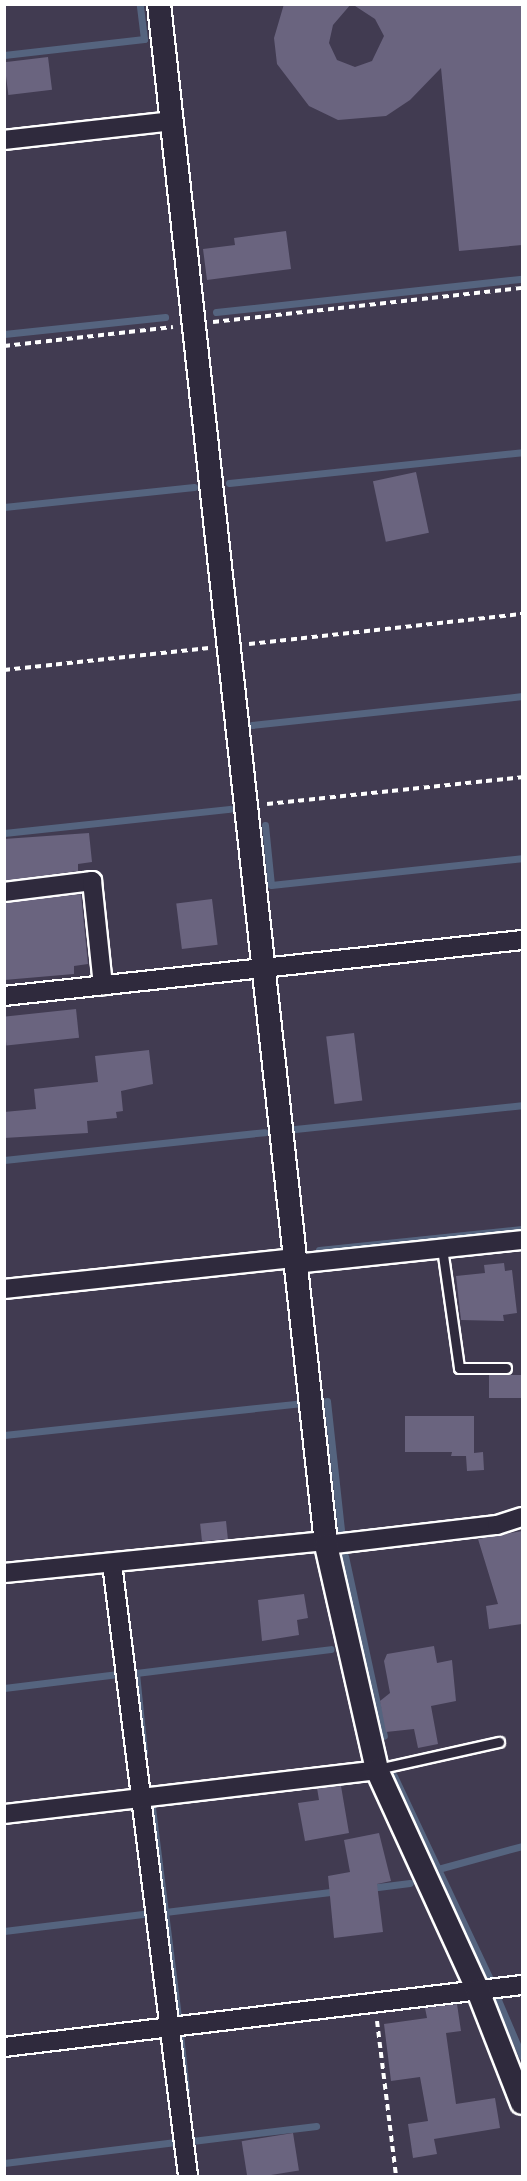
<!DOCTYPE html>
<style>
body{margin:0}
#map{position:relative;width:527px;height:2181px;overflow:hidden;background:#413b51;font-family:Itim,sans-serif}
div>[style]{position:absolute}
.stream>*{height:7px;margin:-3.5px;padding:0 3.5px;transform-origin:3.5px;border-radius:3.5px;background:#55647f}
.building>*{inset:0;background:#6a647f;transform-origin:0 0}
.path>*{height:4px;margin-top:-2px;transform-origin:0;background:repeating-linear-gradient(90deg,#fff 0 6px,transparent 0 10.5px)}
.roads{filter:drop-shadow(2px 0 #fff) drop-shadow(-2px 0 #fff) drop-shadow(0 2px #fff) drop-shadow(0 -2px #fff)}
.service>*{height:9px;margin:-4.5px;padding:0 4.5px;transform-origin:4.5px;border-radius:4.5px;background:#2f2a3d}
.minor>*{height:18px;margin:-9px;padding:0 9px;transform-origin:9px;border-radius:9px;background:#2f2a3d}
.tertiary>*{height:22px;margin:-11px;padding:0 11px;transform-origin:11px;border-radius:11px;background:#2f2a3d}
span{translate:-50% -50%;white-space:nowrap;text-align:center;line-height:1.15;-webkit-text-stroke:6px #2f2a3d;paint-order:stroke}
.frame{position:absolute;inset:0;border:6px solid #fff;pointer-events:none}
</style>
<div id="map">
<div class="stream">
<i style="left:4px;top:55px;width:141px;rotate:-6.5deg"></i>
<i style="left:144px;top:39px;width:35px;rotate:-97deg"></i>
<i style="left:216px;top:312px;width:308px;rotate:-6.2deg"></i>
<i style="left:4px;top:334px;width:162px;rotate:-6deg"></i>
<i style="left:229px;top:483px;width:295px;rotate:-6deg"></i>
<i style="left:4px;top:507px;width:191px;rotate:-6deg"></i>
<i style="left:252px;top:725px;width:272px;rotate:-6.1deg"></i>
<i style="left:265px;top:825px;width:60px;rotate:84.3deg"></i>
<i style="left:271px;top:885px;width:252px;rotate:-6.1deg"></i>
<i style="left:4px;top:833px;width:227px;rotate:-6.1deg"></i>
<i style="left:295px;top:1129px;width:228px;rotate:-6deg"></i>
<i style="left:4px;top:1160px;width:262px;rotate:-6.1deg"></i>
<i style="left:319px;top:1250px;width:204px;rotate:-5.9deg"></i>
<i style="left:327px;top:1401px;width:129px;rotate:83.8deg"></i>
<i style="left:4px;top:1435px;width:293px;rotate:-6.1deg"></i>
<i style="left:345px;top:1556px;width:184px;rotate:77.8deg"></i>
<i style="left:4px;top:1688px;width:115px;rotate:-7deg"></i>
<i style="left:144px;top:1752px;width:79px;rotate:-95.8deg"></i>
<i style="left:136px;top:1673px;width:196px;rotate:-7deg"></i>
<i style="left:394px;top:1776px;width:227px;rotate:64.7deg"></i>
<i style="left:152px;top:1808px;width:211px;rotate:82.9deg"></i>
<i style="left:438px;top:1869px;width:87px;rotate:-15.3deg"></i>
<i style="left:370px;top:1888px;width:40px;rotate:-7.1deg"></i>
<i style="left:165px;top:1912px;width:175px;rotate:-6.9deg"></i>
<i style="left:4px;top:1931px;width:148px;rotate:-7deg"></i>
<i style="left:498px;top:2000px;width:61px;rotate:66.8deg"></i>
<i style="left:180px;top:2034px;width:57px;rotate:84deg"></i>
<i style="left:192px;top:2141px;width:125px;rotate:-6.9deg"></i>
<i style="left:4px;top:2163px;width:173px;rotate:-7deg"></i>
</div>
<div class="building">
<i style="clip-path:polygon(284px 4px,351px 4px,333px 25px,329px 43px,337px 60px,355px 67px,372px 61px,384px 36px,375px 19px,352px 4px,522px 4px,522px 245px,459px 251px,441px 68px,410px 100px,386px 116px,338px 120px,309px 106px,277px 64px,274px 38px)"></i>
<i style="left:48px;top:57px;width:33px;height:44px;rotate:83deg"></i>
<i style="clip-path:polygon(286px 231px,291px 269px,207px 280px,203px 249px,235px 245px,234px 238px)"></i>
<i style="left:416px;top:472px;width:62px;height:44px;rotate:78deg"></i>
<i style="clip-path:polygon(89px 833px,92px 862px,78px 864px,78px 871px,4px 881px,4px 839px)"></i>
<i style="clip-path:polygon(81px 894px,88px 964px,74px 966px,74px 974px,4px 980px,4px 903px)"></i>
<i style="left:212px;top:899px;width:46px;height:36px;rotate:83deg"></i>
<i style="left:76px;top:1009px;width:29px;height:73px;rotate:84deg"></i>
<i style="left:354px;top:1033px;width:68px;height:28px;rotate:83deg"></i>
<i style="clip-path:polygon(149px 1050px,153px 1084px,121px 1091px,123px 1111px,116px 1112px,117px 1118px,87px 1121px,88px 1133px,4px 1138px,4px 1112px,36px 1109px,34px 1089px,98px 1082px,95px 1056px)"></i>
<i style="clip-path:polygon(504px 1263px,505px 1271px,512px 1270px,517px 1313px,503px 1315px,504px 1321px,461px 1320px,456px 1276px,485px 1273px,484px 1265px)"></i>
<i style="left:489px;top:1375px;width:33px;height:23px"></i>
<i style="clip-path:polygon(405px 1416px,474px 1416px,474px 1453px,483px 1452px,484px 1470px,467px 1471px,466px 1456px,451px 1456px,452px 1452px,405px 1452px)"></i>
<i style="left:226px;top:1521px;width:18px;height:26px;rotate:84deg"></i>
<i style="clip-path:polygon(522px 1531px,522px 1624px,489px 1629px,486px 1606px,498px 1604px,478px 1539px)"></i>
<i style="clip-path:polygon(304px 1594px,308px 1618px,297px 1620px,299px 1635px,262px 1641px,258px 1600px)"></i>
<i style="clip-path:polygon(434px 1646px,437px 1663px,452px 1660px,456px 1701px,431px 1706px,438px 1744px,418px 1748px,414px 1729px,386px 1732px,380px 1701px,390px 1693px,384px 1661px,387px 1654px)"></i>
<i style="clip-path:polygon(341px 1786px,349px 1833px,305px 1841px,298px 1803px,319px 1800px,317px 1788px)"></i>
<i style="clip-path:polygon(379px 1833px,391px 1881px,377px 1884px,383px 1932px,334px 1938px,328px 1876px,350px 1872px,344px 1840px)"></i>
<i style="clip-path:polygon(457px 2004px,461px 2031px,446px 2033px,456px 2104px,495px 2098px,500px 2128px,434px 2139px,437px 2154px,413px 2158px,408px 2124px,428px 2121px,420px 2077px,391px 2081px,384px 2024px,427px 2018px,425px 2008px)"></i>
<i style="left:293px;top:2133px;width:38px;height:52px;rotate:81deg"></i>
</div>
<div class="path">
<i style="left:213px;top:322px;width:311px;rotate:-6.3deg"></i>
<i style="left:4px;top:346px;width:170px;rotate:-6.4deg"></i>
<i style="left:249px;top:644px;width:275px;rotate:-6.3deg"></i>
<i style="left:4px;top:670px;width:206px;rotate:-6.1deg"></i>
<i style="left:267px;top:804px;width:256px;rotate:-6deg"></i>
<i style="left:377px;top:2021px;width:156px;rotate:83deg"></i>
</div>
<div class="roads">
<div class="service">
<i style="left:442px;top:1248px;width:121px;rotate:81.9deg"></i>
<i style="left:459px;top:1368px;width:47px"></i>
<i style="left:378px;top:1769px;width:124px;rotate:-12.6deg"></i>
</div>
<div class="minor">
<i style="left:4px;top:140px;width:170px;rotate:-6.4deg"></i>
<i style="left:4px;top:892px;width:89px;rotate:-7.1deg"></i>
<i style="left:92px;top:881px;width:105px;rotate:84deg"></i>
<i style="left:4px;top:996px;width:521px;rotate:-6.17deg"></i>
<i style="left:294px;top:1264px;width:229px;rotate:-6deg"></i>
<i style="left:4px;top:1289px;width:291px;rotate:-6.1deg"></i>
<i style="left:326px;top:1545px;width:172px;rotate:-6.7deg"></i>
<i style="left:497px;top:1525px;width:26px;rotate:-18deg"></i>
<i style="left:112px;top:1563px;width:618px;rotate:82.93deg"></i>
<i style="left:4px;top:1573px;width:324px;rotate:-5.7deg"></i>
<i style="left:4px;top:1814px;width:376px;rotate:-6.7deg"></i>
<i style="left:4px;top:2047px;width:522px;rotate:-6.83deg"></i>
</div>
<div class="tertiary">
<i style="left:159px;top:4px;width:1550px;rotate:83.81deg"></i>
<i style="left:326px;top:1545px;width:231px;rotate:77.2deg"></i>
<i style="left:377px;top:1770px;width:243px;rotate:65.4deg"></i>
<i style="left:478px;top:1991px;width:120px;rotate:68.6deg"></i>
</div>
</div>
<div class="frame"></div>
</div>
